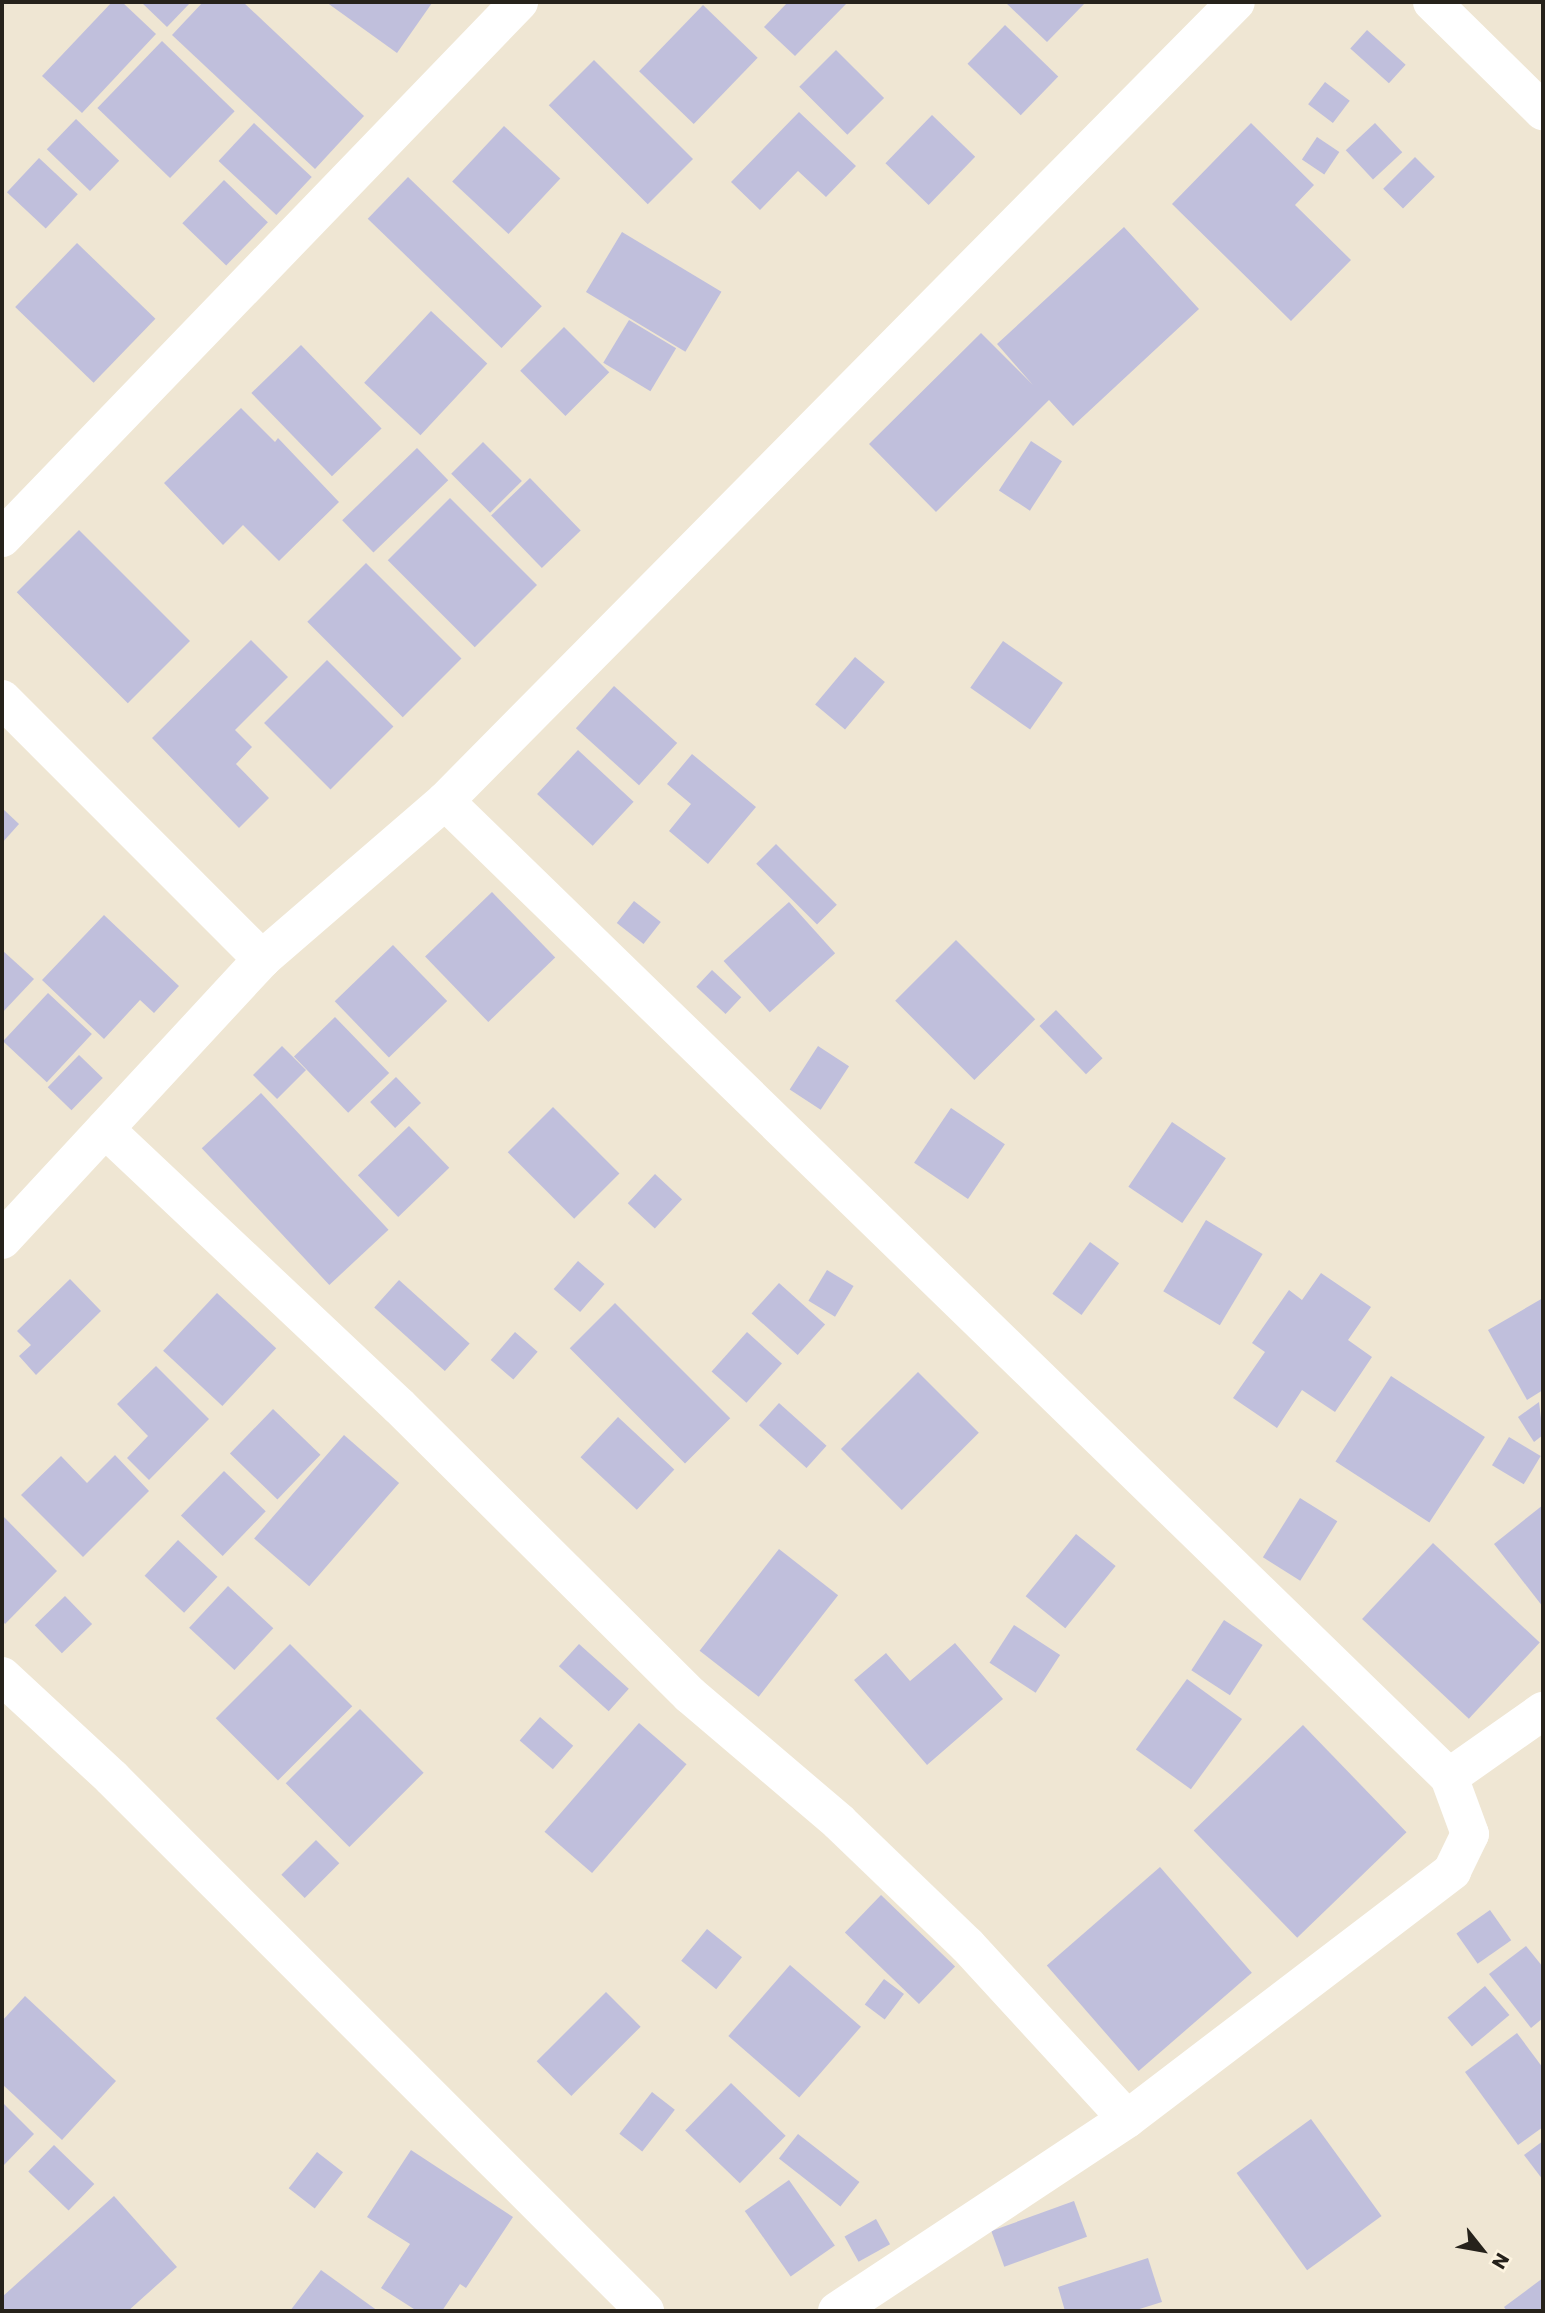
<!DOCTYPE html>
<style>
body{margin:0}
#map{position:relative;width:1545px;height:2313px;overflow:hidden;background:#efe6d3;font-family:Poppins,sans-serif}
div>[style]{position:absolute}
.building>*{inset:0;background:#c0bfdc;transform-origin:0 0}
.street>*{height:38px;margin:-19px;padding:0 19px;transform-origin:19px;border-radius:19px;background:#fff}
span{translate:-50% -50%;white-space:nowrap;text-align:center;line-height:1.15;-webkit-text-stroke:5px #fdf4e0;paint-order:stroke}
.frame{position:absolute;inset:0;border:4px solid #26221b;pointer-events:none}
.north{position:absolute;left:1447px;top:2215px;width:70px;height:70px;-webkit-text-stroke:5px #fdf4e0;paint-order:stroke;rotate:121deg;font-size:19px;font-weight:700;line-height:28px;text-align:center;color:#26221b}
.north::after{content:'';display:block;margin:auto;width:24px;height:32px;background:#26221b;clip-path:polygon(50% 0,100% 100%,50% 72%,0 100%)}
</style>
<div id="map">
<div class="building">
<i style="clip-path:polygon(112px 2px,122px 2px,156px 34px,82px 113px,42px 76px)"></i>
<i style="clip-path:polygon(141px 2px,191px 2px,167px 27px)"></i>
<i style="clip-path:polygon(203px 2px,243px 2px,364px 116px,315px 169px,172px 35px)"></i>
<i style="clip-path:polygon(326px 2px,431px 2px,432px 3px,397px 53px)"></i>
<i style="clip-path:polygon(788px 2px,848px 2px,795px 56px,764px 27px)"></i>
<i style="clip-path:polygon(1005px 2px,1086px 2px,1047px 42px)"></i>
<i style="left:703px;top:5px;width:76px;height:92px;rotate:44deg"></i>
<i style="left:1005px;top:25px;width:74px;height:54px;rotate:44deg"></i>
<i style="left:1367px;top:30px;width:52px;height:25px;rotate:42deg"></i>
<i style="left:162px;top:41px;width:101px;height:93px;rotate:44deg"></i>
<i style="left:836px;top:50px;width:68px;height:52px;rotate:45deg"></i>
<i style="left:594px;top:60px;width:140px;height:64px;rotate:45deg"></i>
<i style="left:1325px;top:82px;width:31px;height:28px;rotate:37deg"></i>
<i style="clip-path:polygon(799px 112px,856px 166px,826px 197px,798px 171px,760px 210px,731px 182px)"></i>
<i style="left:932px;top:115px;width:60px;height:67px;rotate:44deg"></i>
<i style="left:76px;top:119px;width:60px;height:42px;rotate:44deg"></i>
<i style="left:254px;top:123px;width:79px;height:52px;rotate:43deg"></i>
<i style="clip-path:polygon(1251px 123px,1314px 185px,1295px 205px,1351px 260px,1291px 321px,1172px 204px)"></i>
<i style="left:1375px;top:123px;width:40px;height:40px;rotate:47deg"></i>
<i style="left:504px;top:126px;width:77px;height:76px;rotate:43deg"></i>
<i style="left:1317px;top:137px;width:27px;height:27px;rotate:34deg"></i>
<i style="left:1415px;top:157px;width:28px;height:45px;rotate:45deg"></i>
<i style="left:39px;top:158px;width:53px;height:47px;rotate:43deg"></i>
<i style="left:408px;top:177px;width:186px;height:58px;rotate:44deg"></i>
<i style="left:224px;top:180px;width:61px;height:60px;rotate:44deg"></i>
<i style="clip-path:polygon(1124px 227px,1199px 309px,1073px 426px,1049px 400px,936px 512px,869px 444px,981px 333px,1033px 385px,997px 344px)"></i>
<i style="left:622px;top:232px;width:116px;height:70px;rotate:31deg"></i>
<i style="left:77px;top:243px;width:109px;height:89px;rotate:44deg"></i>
<i style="left:431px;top:311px;width:77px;height:98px;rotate:43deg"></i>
<i style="left:629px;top:320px;width:55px;height:50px;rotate:31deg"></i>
<i style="left:564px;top:327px;width:64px;height:62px;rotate:45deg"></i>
<i style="left:301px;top:345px;width:116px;height:69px;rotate:46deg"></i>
<i style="clip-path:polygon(241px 408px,275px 442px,278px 438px,339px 502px,279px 561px,243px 525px,223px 545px,164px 483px)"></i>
<i style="left:1031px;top:441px;width:37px;height:59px;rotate:33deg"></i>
<i style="left:483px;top:442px;width:55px;height:45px;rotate:45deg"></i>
<i style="left:417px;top:448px;width:45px;height:104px;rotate:46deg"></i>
<i style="left:530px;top:478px;width:73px;height:54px;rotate:46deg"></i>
<i style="left:450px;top:498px;width:123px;height:88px;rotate:45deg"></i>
<i style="left:79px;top:530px;width:157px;height:88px;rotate:45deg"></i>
<i style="left:366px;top:563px;width:135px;height:83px;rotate:45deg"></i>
<i style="clip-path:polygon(251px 640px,288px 677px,235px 730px,252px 747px,236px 764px,269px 798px,239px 828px,152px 738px)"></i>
<i style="left:1003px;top:641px;width:73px;height:57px;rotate:35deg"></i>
<i style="left:855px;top:657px;width:39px;height:62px;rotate:40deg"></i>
<i style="left:327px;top:660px;width:94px;height:89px;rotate:45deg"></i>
<i style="left:614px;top:686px;width:85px;height:57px;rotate:42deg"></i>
<i style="left:578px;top:750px;width:76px;height:60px;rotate:43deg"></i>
<i style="clip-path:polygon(692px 754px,756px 807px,708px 864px,669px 831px,691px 804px,667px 784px)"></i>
<i style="clip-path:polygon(2px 808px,19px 824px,2px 843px)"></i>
<i style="left:776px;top:844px;width:86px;height:28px;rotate:45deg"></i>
<i style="left:492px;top:892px;width:91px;height:93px;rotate:46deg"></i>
<i style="left:634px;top:901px;width:34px;height:28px;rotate:38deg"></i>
<i style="left:789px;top:902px;width:69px;height:88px;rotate:48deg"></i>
<i style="clip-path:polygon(104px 915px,179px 986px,154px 1013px,140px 1000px,104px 1039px,42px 980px)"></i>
<i style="left:956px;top:940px;width:112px;height:86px;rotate:45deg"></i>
<i style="left:393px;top:945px;width:78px;height:81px;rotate:46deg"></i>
<i style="clip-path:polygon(2px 950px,34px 979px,2px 1013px)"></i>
<i style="left:712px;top:970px;width:40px;height:23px;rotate:43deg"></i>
<i style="left:48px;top:993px;width:60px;height:66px;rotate:43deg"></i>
<i style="left:1056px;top:1010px;width:67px;height:23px;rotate:46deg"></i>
<i style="left:335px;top:1017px;width:78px;height:57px;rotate:46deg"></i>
<i style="left:282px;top:1046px;width:34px;height:41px;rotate:45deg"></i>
<i style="left:818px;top:1046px;width:37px;height:52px;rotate:33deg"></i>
<i style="left:79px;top:1055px;width:33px;height:45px;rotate:44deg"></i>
<i style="left:396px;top:1077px;width:36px;height:36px;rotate:46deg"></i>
<i style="left:261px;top:1093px;width:187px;height:81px;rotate:47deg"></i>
<i style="left:553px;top:1107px;width:94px;height:64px;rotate:45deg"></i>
<i style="left:951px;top:1108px;width:65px;height:66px;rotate:34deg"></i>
<i style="left:1172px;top:1122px;width:65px;height:78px;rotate:34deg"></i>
<i style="left:409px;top:1126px;width:58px;height:71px;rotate:46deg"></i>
<i style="left:655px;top:1174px;width:37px;height:40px;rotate:43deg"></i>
<i style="left:1206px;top:1220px;width:66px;height:83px;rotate:31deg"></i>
<i style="left:1090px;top:1242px;width:36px;height:64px;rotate:36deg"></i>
<i style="left:578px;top:1261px;width:35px;height:37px;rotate:41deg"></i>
<i style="left:827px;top:1270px;width:31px;height:36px;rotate:31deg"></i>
<i style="clip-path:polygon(1321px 1273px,1371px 1307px,1348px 1340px,1372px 1357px,1335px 1412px,1302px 1390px,1277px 1428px,1233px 1398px,1265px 1352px,1252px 1343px,1289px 1290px,1302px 1300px)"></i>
<i style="clip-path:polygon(70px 1279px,101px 1311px,36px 1375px,19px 1356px,31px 1345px,17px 1331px)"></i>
<i style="left:399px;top:1280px;width:95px;height:37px;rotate:42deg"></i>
<i style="left:779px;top:1283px;width:62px;height:41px;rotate:42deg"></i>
<i style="left:217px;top:1293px;width:81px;height:79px;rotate:43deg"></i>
<i style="clip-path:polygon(1543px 1298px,1543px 1390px,1527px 1400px,1488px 1330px)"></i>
<i style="left:615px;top:1303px;width:163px;height:64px;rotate:45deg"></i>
<i style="left:515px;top:1332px;width:30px;height:37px;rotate:41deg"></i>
<i style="left:747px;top:1332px;width:47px;height:53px;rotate:42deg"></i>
<i style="clip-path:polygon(156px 1366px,209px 1419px,149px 1480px,127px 1458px,148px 1436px,117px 1404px)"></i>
<i style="left:918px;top:1372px;width:86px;height:109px;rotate:45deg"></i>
<i style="left:1391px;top:1376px;width:112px;height:102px;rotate:33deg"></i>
<i style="clip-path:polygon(1539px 1402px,1543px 1435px,1534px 1442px,1518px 1417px)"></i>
<i style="left:779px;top:1403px;width:64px;height:30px;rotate:42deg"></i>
<i style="left:273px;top:1409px;width:66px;height:62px;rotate:44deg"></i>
<i style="left:618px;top:1417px;width:77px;height:55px;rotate:43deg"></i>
<i style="left:344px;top:1435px;width:73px;height:137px;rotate:41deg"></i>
<i style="left:1509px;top:1437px;width:37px;height:33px;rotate:31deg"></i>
<i style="clip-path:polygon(115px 1455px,149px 1491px,83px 1557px,21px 1495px,61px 1456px,87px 1483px)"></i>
<i style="left:224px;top:1471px;width:58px;height:62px;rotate:44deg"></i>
<i style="left:1300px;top:1498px;width:44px;height:70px;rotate:32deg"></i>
<i style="clip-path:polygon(1543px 1505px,1543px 1607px,1494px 1544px)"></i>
<i style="clip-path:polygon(2px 1515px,57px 1571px,5px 1624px,2px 1620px)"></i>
<i style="left:1076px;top:1534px;width:51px;height:80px;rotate:39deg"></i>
<i style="left:178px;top:1540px;width:54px;height:49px;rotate:43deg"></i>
<i style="left:1433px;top:1543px;width:146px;height:104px;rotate:43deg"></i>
<i style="left:779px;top:1549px;width:75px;height:129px;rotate:38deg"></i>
<i style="left:228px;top:1586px;width:62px;height:57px;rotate:43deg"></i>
<i style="left:65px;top:1596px;width:39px;height:42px;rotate:46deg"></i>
<i style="left:1224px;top:1620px;width:46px;height:60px;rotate:33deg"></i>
<i style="left:1014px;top:1625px;width:55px;height:45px;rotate:33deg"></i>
<i style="clip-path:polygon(955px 1643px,1003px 1699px,927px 1765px,854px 1680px,886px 1653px,910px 1681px)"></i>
<i style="left:290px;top:1644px;width:88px;height:105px;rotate:45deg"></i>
<i style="left:579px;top:1644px;width:67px;height:30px;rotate:42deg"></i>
<i style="left:1187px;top:1679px;width:68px;height:87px;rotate:36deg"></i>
<i style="left:360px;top:1709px;width:90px;height:105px;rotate:45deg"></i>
<i style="left:540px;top:1717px;width:44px;height:31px;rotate:41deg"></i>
<i style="left:639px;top:1723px;width:63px;height:144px;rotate:41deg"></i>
<i style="left:1303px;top:1725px;width:149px;height:152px;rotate:46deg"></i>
<i style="left:316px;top:1840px;width:33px;height:49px;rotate:45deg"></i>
<i style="left:1160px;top:1867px;width:140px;height:150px;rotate:49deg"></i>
<i style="left:881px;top:1895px;width:103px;height:52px;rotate:44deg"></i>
<i style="left:1490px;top:1910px;width:37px;height:41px;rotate:55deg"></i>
<i style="left:707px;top:1929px;width:45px;height:41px;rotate:39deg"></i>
<i style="clip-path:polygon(1526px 1946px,1543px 1967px,1543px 2018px,1531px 2028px,1489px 1974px)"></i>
<i style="left:790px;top:1965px;width:94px;height:94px;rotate:41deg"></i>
<i style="left:884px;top:1979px;width:25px;height:32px;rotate:37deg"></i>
<i style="left:1485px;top:1986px;width:38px;height:49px;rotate:50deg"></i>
<i style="left:606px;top:1992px;width:49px;height:98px;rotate:45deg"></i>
<i style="clip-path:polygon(25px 1996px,116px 2081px,62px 2140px,2px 2084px,2px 2021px)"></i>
<i style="clip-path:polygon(1517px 2033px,1543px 2068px,1543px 2127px,1518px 2145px,1465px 2072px)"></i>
<i style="left:731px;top:2083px;width:76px;height:66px;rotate:44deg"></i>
<i style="left:652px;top:2092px;width:29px;height:53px;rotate:38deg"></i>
<i style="clip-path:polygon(2px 2102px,34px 2134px,2px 2167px)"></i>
<i style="left:1311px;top:2119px;width:120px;height:92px;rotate:54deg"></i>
<i style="left:798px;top:2134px;width:78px;height:31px;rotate:38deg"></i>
<i style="clip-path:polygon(1543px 2141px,1543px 2180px,1524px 2155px)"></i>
<i style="left:54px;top:2145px;width:56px;height:37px;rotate:44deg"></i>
<i style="clip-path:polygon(411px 2150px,513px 2217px,466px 2288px,460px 2284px,442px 2311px,417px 2311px,381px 2288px,410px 2244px,367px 2217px)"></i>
<i style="left:317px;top:2152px;width:33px;height:46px;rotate:38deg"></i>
<i style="left:789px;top:2180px;width:80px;height:54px;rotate:55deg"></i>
<i style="clip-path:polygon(114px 2196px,177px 2267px,128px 2311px,2px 2311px,2px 2297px)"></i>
<i style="left:1074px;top:2201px;width:38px;height:88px;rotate:70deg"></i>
<i style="left:876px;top:2219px;width:29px;height:36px;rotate:61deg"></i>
<i style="clip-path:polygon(1148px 2258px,1162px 2302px,1133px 2311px,1065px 2311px,1058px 2287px)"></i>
<i style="clip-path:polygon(321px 2270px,378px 2311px,290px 2311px)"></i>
<i style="clip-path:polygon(1543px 2278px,1543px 2311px,1507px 2311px,1504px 2307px)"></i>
</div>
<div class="street">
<i style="left:1432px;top:2px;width:156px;rotate:44.5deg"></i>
<i style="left:2px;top:538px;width:745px;rotate:-46.03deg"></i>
<i style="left:2px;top:699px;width:368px;rotate:45deg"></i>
<i style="left:445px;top:801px;width:1400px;rotate:44.19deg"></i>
<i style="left:105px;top:1129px;width:404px;rotate:43.3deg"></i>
<i style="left:399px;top:1406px;width:410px;rotate:44.8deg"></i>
<i style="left:690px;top:1695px;width:196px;rotate:40.4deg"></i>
<i style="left:839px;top:1822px;width:178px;rotate:43.9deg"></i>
<i style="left:967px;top:1945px;width:236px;rotate:47.4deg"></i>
<i style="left:2px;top:1240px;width:383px;rotate:-47.2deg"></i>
<i style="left:262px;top:959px;width:242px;rotate:-40.8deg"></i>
<i style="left:445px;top:801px;width:1124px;rotate:-45.29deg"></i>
<i style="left:2px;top:1676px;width:150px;rotate:42.8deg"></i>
<i style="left:112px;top:1778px;width:754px;rotate:45deg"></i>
<i style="left:837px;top:2311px;width:348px;rotate:-33.5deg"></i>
<i style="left:1127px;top:2119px;width:409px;rotate:-37.3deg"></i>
<i style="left:1452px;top:1871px;width:41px;rotate:-64.1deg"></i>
<i style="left:1470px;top:1834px;width:61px;rotate:-110.2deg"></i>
<i style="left:1449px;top:1777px;width:115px;rotate:-35.1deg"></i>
</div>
<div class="frame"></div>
<div class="north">N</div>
</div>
